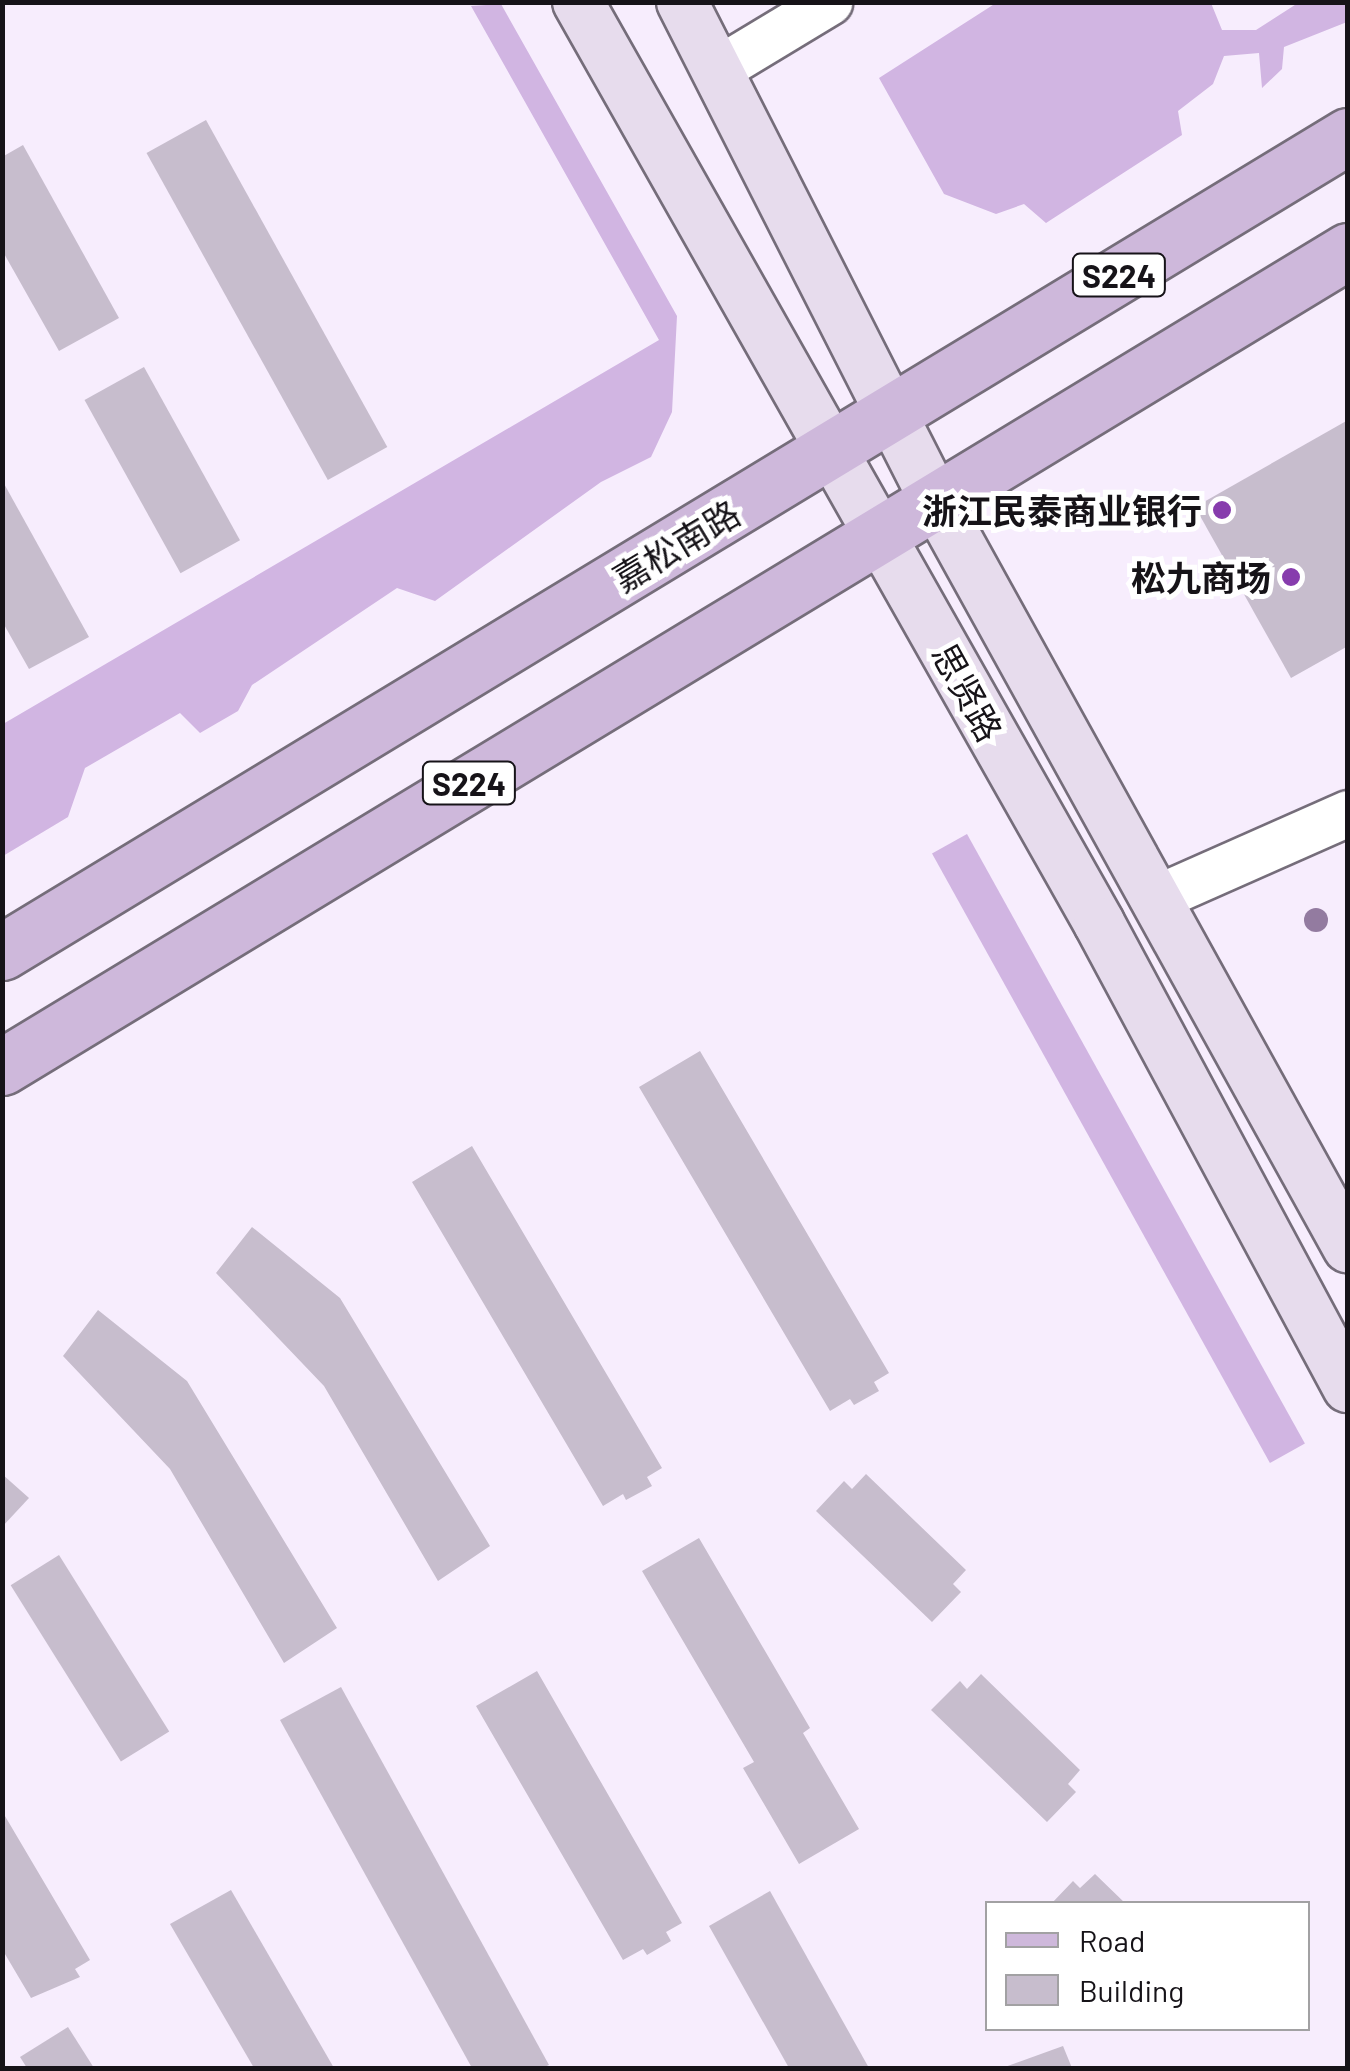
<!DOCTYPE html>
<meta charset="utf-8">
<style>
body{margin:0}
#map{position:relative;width:1350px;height:2071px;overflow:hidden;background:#f7edfd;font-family:Barlow,"Noto Sans SC",sans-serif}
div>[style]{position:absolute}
.forest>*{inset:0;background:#d1b5e2;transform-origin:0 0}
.building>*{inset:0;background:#c7bdcd;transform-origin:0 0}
.roads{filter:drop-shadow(2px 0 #756d7a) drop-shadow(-2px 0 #756d7a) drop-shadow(0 2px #756d7a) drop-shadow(0 -2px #756d7a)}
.tertiary>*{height:45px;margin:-22.5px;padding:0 22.5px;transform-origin:22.5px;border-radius:22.5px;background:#fff}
.secondary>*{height:50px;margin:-25px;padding:0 25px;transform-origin:25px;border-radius:25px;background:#e7dced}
.primary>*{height:55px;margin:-27.5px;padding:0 27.5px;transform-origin:27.5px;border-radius:27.5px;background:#ceb8db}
.trees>*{width:24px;height:24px;margin:-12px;border-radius:50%;background:#937ba0}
.dots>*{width:28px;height:28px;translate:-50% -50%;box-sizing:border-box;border:5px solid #fff;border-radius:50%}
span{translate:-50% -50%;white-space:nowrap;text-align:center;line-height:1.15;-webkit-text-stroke:10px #fff;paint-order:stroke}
.shield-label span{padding:2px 8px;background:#fff;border:2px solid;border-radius:8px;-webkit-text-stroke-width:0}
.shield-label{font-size:32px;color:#161318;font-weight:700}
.poi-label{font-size:35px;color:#161318;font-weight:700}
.right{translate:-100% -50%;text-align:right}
.street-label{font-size:35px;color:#161318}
.frame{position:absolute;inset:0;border:5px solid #161318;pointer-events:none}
.legend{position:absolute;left:985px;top:1901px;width:325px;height:130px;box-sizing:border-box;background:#fff;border:2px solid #a2a1a3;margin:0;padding:12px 18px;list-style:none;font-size:30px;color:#161318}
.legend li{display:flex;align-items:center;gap:20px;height:50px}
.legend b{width:50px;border:2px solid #a2a1a3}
</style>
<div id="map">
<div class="forest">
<i style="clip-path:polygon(996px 3px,1211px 3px,1222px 30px,1256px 30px,1298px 3px,1347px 3px,1347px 22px,1284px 47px,1282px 69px,1262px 88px,1259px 53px,1224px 56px,1213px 84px,1178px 111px,1182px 135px,1046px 223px,1024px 204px,996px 214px,944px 194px,879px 78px)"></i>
<i style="clip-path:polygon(501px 4px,677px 316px,672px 412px,651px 457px,601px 482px,435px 601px,397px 588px,252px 685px,238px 711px,200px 733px,180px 713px,85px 768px,68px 817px,3px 856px,3px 724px,659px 340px,471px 6px)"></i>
<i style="left:967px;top:834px;width:697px;height:40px;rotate:61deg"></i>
</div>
<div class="building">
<i style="left:206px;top:120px;width:374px;height:68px;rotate:61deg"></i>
<i style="clip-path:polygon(23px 145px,119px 318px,59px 351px,2px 250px,2px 157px)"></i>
<i style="left:144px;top:367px;width:198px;height:68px;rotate:61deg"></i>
<i style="clip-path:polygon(1348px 420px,1348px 646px,1291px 678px,1195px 507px)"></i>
<i style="clip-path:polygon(2px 480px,89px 637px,29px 669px,2px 621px)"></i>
<i style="clip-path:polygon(700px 1051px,889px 1373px,874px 1382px,879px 1391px,854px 1405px,850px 1399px,830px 1411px,639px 1087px)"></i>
<i style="clip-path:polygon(472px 1146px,662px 1468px,647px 1477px,652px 1486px,626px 1500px,623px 1494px,603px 1506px,412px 1182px)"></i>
<i style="clip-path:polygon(252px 1227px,340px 1298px,490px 1546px,438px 1581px,324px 1386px,216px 1273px)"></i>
<i style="clip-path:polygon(98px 1310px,187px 1381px,337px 1628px,284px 1663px,170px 1469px,63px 1356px)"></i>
<i style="clip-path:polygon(2px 1474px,29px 1498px,2px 1527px)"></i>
<i style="clip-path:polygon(866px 1474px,966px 1570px,953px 1584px,961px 1592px,932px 1622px,816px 1511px,844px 1481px,852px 1489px)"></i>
<i style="clip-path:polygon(699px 1538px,810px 1728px,803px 1733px,859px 1829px,799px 1864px,743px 1768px,754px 1762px,642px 1571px)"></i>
<i style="left:59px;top:1555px;width:208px;height:57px;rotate:58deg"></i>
<i style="clip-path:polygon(537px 1671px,682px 1923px,666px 1932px,671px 1941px,647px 1955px,643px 1949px,623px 1960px,476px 1706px)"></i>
<i style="clip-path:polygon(981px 1674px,1080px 1770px,1068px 1784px,1076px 1792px,1047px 1822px,931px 1710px,960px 1681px,967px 1689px)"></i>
<i style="clip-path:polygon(341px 1687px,549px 2065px,542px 2068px,472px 2068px,280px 1720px)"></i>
<i style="clip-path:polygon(2px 1811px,90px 1960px,75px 1969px,80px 1977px,31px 1998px,2px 1949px)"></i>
<i style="clip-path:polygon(1095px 1874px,1126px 1904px,1051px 1904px,1073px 1881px,1080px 1888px)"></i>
<i style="clip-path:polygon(231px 1890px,334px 2068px,254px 2068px,170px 1924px)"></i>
<i style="clip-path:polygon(770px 1891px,869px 2068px,789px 2068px,709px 1926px)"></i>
<i style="clip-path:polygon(68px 2027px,94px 2068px,27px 2068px,20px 2057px)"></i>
<i style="clip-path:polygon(1063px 2046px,1072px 2068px,1002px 2068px)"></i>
</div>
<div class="roads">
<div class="tertiary">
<i style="left:718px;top:69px;width:130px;rotate:-31.1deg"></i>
<i style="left:1156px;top:898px;width:210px;rotate:-23.9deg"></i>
</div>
<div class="secondary">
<i style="left:578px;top:2px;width:1058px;rotate:60.5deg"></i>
<i style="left:1099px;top:923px;width:527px;rotate:61.78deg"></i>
<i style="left:682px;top:2px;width:559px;rotate:63.07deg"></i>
<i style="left:935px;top:500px;width:854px;rotate:61.06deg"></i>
</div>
<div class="primary">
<i style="left:2px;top:952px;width:1574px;rotate:-31.23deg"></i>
<i style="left:2px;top:1067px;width:1574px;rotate:-31.23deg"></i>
</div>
</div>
<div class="trees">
<i style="left:1316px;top:920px"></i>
</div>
<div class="dots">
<i style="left:1222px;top:510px;background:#873cad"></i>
<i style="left:1291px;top:577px;background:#873cad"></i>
</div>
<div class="shield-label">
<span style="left:1119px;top:275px">S224</span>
<span style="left:469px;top:783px">S224</span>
</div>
<div class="poi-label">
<span class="right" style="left:1202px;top:510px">浙江民泰商业银行</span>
<span class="right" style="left:1271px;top:577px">松九商场</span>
</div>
<div class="street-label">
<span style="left:676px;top:545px;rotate:-31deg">嘉松南路</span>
<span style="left:968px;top:692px;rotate:61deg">思贤路</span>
</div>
<div class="frame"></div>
<ul class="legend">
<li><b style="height:12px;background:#ceb8db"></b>Road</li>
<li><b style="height:28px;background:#c7bdcd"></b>Building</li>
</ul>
</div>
